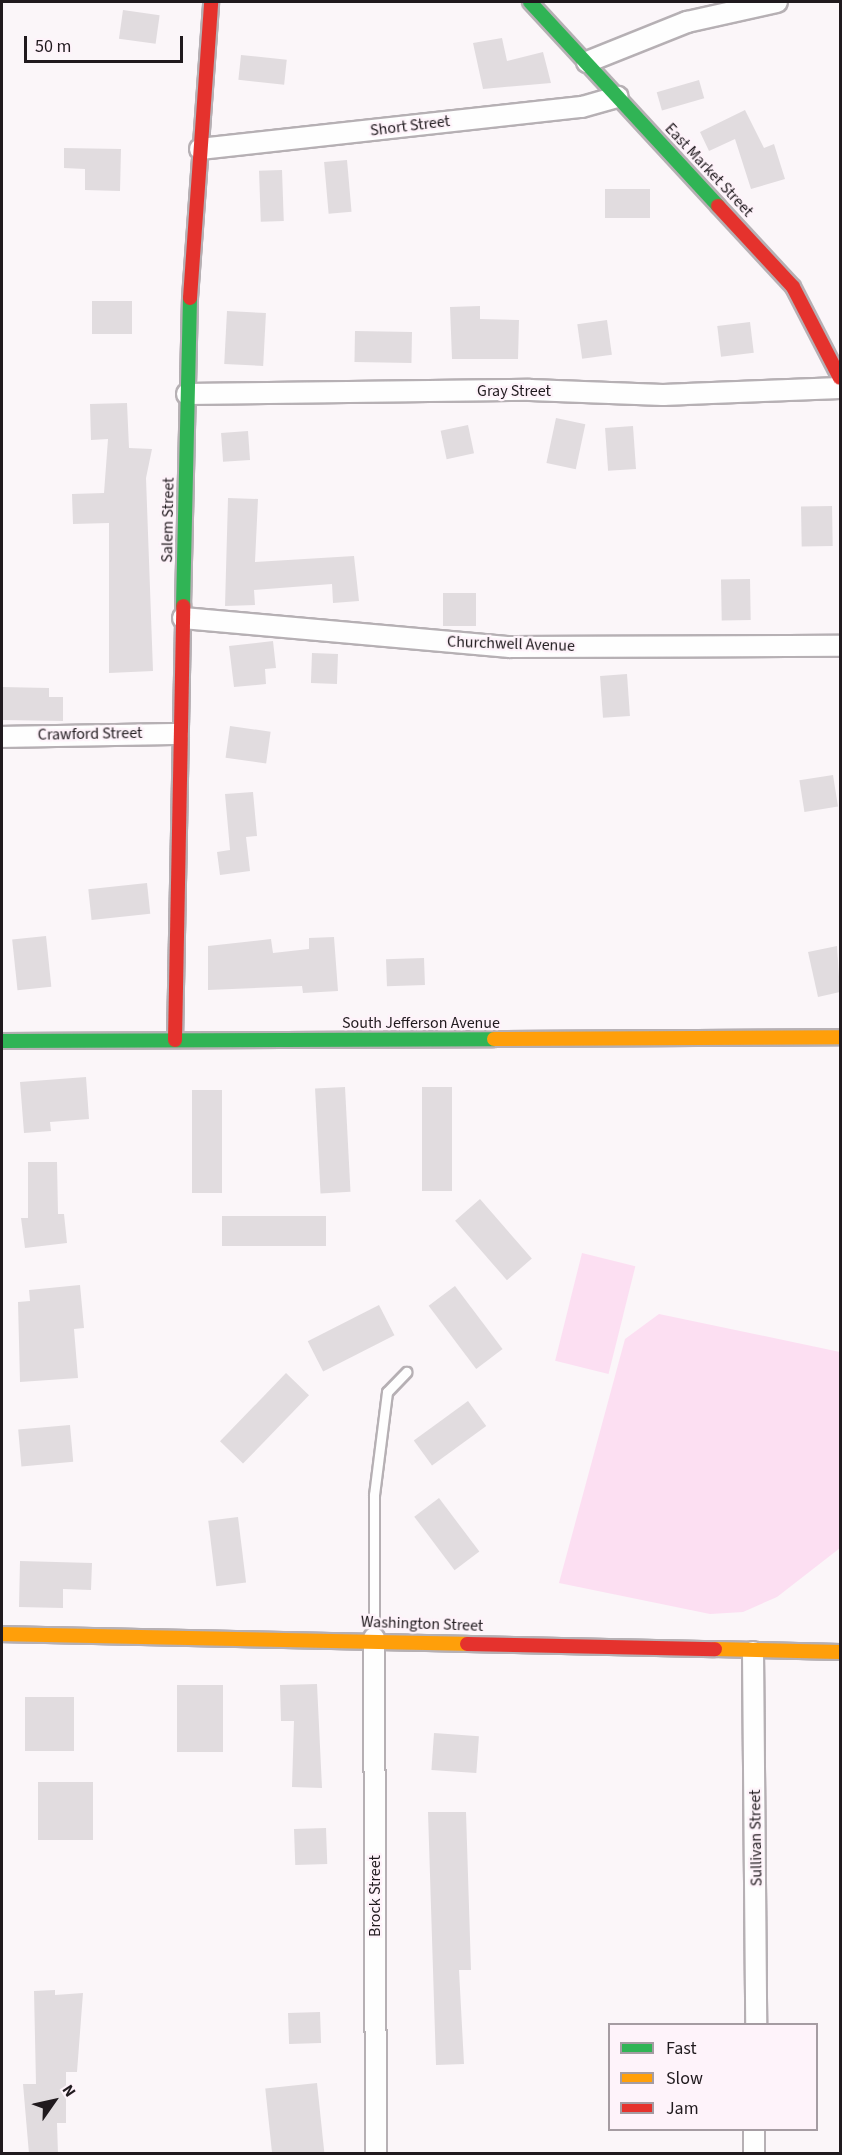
<!DOCTYPE html>
<style>
body{margin:0}
#map{position:relative;width:842px;height:2155px;overflow:hidden;background:#fbf6f9;font-family:"Source Sans 3",sans-serif}
div>[style]{position:absolute}
.green>*{inset:0;background:#fcdff2;transform-origin:0 0}
.building>*{inset:0;background:#e1dcdf;transform-origin:0 0}
.roads{filter:drop-shadow(2px 0 #b6b0b4) drop-shadow(-2px 0 #b6b0b4) drop-shadow(0 2px #b6b0b4) drop-shadow(0 -2px #b6b0b4)}
.lane>*{height:9px;margin:-4.5px;padding:0 4.5px;transform-origin:4.5px;border-radius:4.5px;background:#fefefe}
.street>*{height:20px;margin:-10px;padding:0 10px;transform-origin:10px;border-radius:10px;background:#fefefe}
.fast>*{height:14px;margin:-7px;padding:0 7px;transform-origin:7px;border-radius:7px;background:#30b455}
.slow>*{height:14px;margin:-7px;padding:0 7px;transform-origin:7px;border-radius:7px;background:#ff9f0a}
.jam>*{height:14px;margin:-7px;padding:0 7px;transform-origin:7px;border-radius:7px;background:#e5322d}
span{translate:-50% -50%;white-space:nowrap;text-align:center;line-height:1.15;-webkit-text-stroke:4.5px #fef3fa;paint-order:stroke}
.street-label{font-size:16px;color:#201a1e}
.frame{position:absolute;inset:0;border:3px solid #201a1e;pointer-events:none}
.legend{position:absolute;left:608px;top:2023px;width:210px;height:108px;box-sizing:border-box;background:#fef3fa;border:2px solid #a59ca2;margin:0;padding:8px 10px;list-style:none;font-size:18px;color:#201a1e}
.legend li{display:flex;align-items:center;gap:12px;height:30px}
.legend b{width:30px;border:2px solid #a59ca2}
.north{position:absolute;left:24px;top:2071px;width:60px;height:60px;-webkit-text-stroke:4px #fef3fa;paint-order:stroke;rotate:56deg;font-size:16px;font-weight:700;line-height:24px;text-align:center;color:#201a1e}
.north::after{content:'';display:block;margin:auto;width:21px;height:27px;background:#201a1e;clip-path:polygon(50% 0,100% 100%,50% 72%,0 100%)}
.scale{position:absolute;left:24px;top:36px;width:159px;height:27px;box-sizing:border-box;border:3px solid #201a1e;border-top:0;padding-left:8px;font-size:18px;line-height:21px;white-space:nowrap;color:#201a1e;-webkit-text-stroke:4px #fef3fa;paint-order:stroke}
</style>
<div id="map">
<div class="green">
<i style="left:582px;top:1253px;width:55px;height:111px;rotate:14deg"></i>
<i style="clip-path:polygon(659px 1314px,840px 1352px,840px 1548px,777px 1597px,743px 1612px,710px 1614px,559px 1583px,625px 1339px)"></i>
</div>
<div class="building">
<i style="left:123px;top:10px;width:37px;height:29px;rotate:8deg"></i>
<i style="clip-path:polygon(502px 38px,507px 61px,543px 52px,551px 83px,483px 89px,473px 43px)"></i>
<i style="left:241px;top:55px;width:46px;height:25px;rotate:6deg"></i>
<i style="left:699px;top:80px;width:19px;height:44px;rotate:74deg"></i>
<i style="clip-path:polygon(745px 110px,764px 148px,774px 144px,785px 179px,751px 189px,735px 139px,709px 151px,700px 132px)"></i>
<i style="clip-path:polygon(64px 148px,121px 149px,120px 191px,85px 190px,85px 169px,64px 168px)"></i>
<i style="left:347px;top:160px;width:52px;height:23px;rotate:85deg"></i>
<i style="left:282px;top:170px;width:51px;height:23px;rotate:88deg"></i>
<i style="left:650px;top:189px;width:29px;height:45px;rotate:90deg"></i>
<i style="left:92px;top:301px;width:40px;height:33px"></i>
<i style="clip-path:polygon(480px 306px,480px 319px,519px 320px,518px 359px,452px 359px,450px 307px)"></i>
<i style="left:227px;top:311px;width:39px;height:53px;rotate:3deg"></i>
<i style="left:607px;top:320px;width:35px;height:30px;rotate:82deg"></i>
<i style="left:750px;top:322px;width:31px;height:33px;rotate:83deg"></i>
<i style="left:355px;top:331px;width:57px;height:31px;rotate:1deg"></i>
<i style="clip-path:polygon(127px 403px,129px 448px,152px 449px,146px 478px,153px 671px,109px 673px,109px 523px,73px 524px,72px 494px,104px 493px,108px 439px,91px 440px,90px 404px)"></i>
<i style="left:556px;top:418px;width:30px;height:46px;rotate:12deg"></i>
<i style="left:468px;top:425px;width:29px;height:28px;rotate:78deg"></i>
<i style="left:633px;top:426px;width:43px;height:28px;rotate:86deg"></i>
<i style="left:248px;top:431px;width:29px;height:27px;rotate:86deg"></i>
<i style="clip-path:polygon(228px 498px,258px 499px,255px 562px,354px 556px,359px 601px,333px 603px,332px 584px,254px 590px,255px 605px,225px 606px)"></i>
<i style="left:832px;top:506px;width:40px;height:31px;rotate:89deg"></i>
<i style="left:750px;top:579px;width:41px;height:29px;rotate:89deg"></i>
<i style="left:443px;top:593px;width:33px;height:33px"></i>
<i style="clip-path:polygon(273px 641px,276px 668px,265px 669px,266px 684px,234px 687px,229px 646px)"></i>
<i style="left:312px;top:653px;width:26px;height:30px;rotate:2deg"></i>
<i style="left:627px;top:674px;width:42px;height:27px;rotate:86deg"></i>
<i style="clip-path:polygon(2px 687px,49px 688px,49px 697px,63px 697px,63px 721px,2px 720px)"></i>
<i style="left:230px;top:726px;width:41px;height:32px;rotate:8deg"></i>
<i style="left:833px;top:775px;width:32px;height:34px;rotate:81deg"></i>
<i style="clip-path:polygon(253px 792px,257px 836px,246px 837px,250px 871px,220px 875px,217px 852px,230px 850px,225px 794px)"></i>
<i style="left:147px;top:883px;width:31px;height:59px;rotate:84deg"></i>
<i style="left:46px;top:936px;width:51px;height:34px;rotate:84deg"></i>
<i style="clip-path:polygon(334px 937px,338px 991px,303px 993px,302px 986px,208px 990px,208px 946px,271px 939px,273px 953px,309px 949px,309px 938px)"></i>
<i style="clip-path:polygon(837px 946px,840px 992px,818px 997px,808px 952px)"></i>
<i style="left:424px;top:958px;width:27px;height:38px;rotate:88deg"></i>
<i style="clip-path:polygon(86px 1077px,89px 1119px,50px 1122px,51px 1131px,24px 1133px,20px 1082px)"></i>
<i style="left:345px;top:1087px;width:105px;height:30px;rotate:87deg"></i>
<i style="left:422px;top:1087px;width:30px;height:104px"></i>
<i style="left:192px;top:1090px;width:30px;height:103px"></i>
<i style="clip-path:polygon(28px 1162px,57px 1162px,58px 1214px,64px 1214px,67px 1243px,25px 1248px,21px 1218px,28px 1218px)"></i>
<i style="left:480px;top:1199px;width:79px;height:33px;rotate:49deg"></i>
<i style="left:326px;top:1216px;width:30px;height:104px;rotate:90deg"></i>
<i style="clip-path:polygon(80px 1285px,84px 1328px,74px 1329px,78px 1378px,20px 1382px,18px 1302px,30px 1301px,29px 1290px)"></i>
<i style="left:455px;top:1286px;width:79px;height:33px;rotate:53deg"></i>
<i style="left:379px;top:1305px;width:34px;height:80px;rotate:63deg"></i>
<i style="left:286px;top:1373px;width:32px;height:95px;rotate:44deg"></i>
<i style="left:468px;top:1401px;width:31px;height:67px;rotate:54deg"></i>
<i style="left:70px;top:1425px;width:37px;height:52px;rotate:85deg"></i>
<i style="left:439px;top:1498px;width:67px;height:31px;rotate:53deg"></i>
<i style="left:238px;top:1517px;width:66px;height:30px;rotate:83deg"></i>
<i style="clip-path:polygon(20px 1561px,92px 1563px,91px 1590px,63px 1589px,63px 1608px,19px 1607px)"></i>
<i style="clip-path:polygon(317px 1684px,322px 1788px,292px 1787px,294px 1721px,281px 1721px,280px 1685px)"></i>
<i style="left:177px;top:1685px;width:46px;height:67px"></i>
<i style="left:25px;top:1697px;width:49px;height:54px"></i>
<i style="left:434px;top:1733px;width:45px;height:37px;rotate:4deg"></i>
<i style="left:38px;top:1782px;width:55px;height:58px"></i>
<i style="clip-path:polygon(428px 1812px,466px 1812px,471px 1970px,459px 1970px,464px 2064px,436px 2065px)"></i>
<i style="left:326px;top:1828px;width:36px;height:32px;rotate:88deg"></i>
<i style="clip-path:polygon(55px 1990px,55px 1995px,83px 1993px,77px 2072px,66px 2072px,66px 2123px,57px 2123px,58px 2154px,29px 2154px,23px 2084px,36px 2084px,34px 1991px)"></i>
<i style="left:320px;top:2012px;width:31px;height:32px;rotate:88deg"></i>
<i style="left:317px;top:2083px;width:71px;height:52px;rotate:84deg"></i>
</div>
<div class="roads">
<div class="lane">
<i style="left:374px;top:1638px;width:143px;rotate:-90deg"></i>
<i style="left:374px;top:1495px;width:104px;rotate:-82.8deg"></i>
<i style="left:387px;top:1392px;width:28px;rotate:-46deg"></i>
</div>
<div class="street">
<i style="left:587px;top:62px;width:108px;rotate:-21.8deg"></i>
<i style="left:687px;top:22px;width:92px;rotate:-12.5deg"></i>
<i style="left:200px;top:149px;width:384px;rotate:-6.3deg"></i>
<i style="left:582px;top:107px;width:37px;rotate:-16deg"></i>
<i style="left:187px;top:394px;width:343px;rotate:-0.7deg"></i>
<i style="left:530px;top:390px;width:133px;rotate:2.2deg"></i>
<i style="left:663px;top:395px;width:177px;rotate:-2.3deg"></i>
<i style="left:183px;top:618px;width:328px;rotate:5.1deg"></i>
<i style="left:510px;top:647px;width:330px;rotate:-0.2deg"></i>
<i style="left:2px;top:737px;width:176px;rotate:-1deg"></i>
<i style="left:374px;top:1638px;width:516px;rotate:89.78deg"></i>
<i style="left:753px;top:1652px;width:372px;rotate:89.5deg"></i>
<i style="left:754px;top:2154px;width:24px;rotate:-90deg"></i>
</div>
<div class="fast">
<i style="left:530px;top:2px;width:277px;rotate:47.3deg"></i>
<i style="left:183px;top:606px;width:308px;rotate:-88.7deg"></i>
<i style="left:2px;top:1041px;width:492px;rotate:-0.2deg"></i>
</div>
<div class="slow">
<i style="left:494px;top:1039px;width:346px;rotate:-0.3deg"></i>
<i style="left:2px;top:1634px;width:465px;rotate:1.2deg"></i>
<i style="left:715px;top:1649px;width:125px;rotate:1.4deg"></i>
</div>
<div class="jam">
<i style="left:718px;top:206px;width:110px;rotate:47.2deg"></i>
<i style="left:793px;top:287px;width:102px;rotate:62.7deg"></i>
<i style="left:190px;top:298px;width:297px;rotate:-85.9deg"></i>
<i style="left:175px;top:1040px;width:434px;rotate:-88.9deg"></i>
<i style="left:467px;top:1644px;width:248px;rotate:1.2deg"></i>
</div>
</div>
<div class="street-label">
<span style="left:410px;top:126px;rotate:-7deg">Short Street</span>
<span style="left:709px;top:170px;rotate:47deg">East Market Street</span>
<span style="left:514px;top:391px">Gray Street</span>
<span style="left:168px;top:520px;rotate:-89deg">Salem Street</span>
<span style="left:511px;top:644px;rotate:2deg">Churchwell Avenue</span>
<span style="left:90px;top:734px;rotate:-1deg">Crawford Street</span>
<span style="left:421px;top:1023px">South Jefferson Avenue</span>
<span style="left:422px;top:1624px;rotate:2deg">Washington Street</span>
<span style="left:756px;top:1838px;rotate:-91deg">Sullivan Street</span>
<span style="left:375px;top:1896px;rotate:-90deg">Brock Street</span>
</div>
<div class="frame"></div>
<ul class="legend">
<li><b style="height:8px;background:#30b455"></b>Fast</li>
<li><b style="height:8px;background:#ff9f0a"></b>Slow</li>
<li><b style="height:8px;background:#e5322d"></b>Jam</li>
</ul>
<div class="north">N</div>
<div class="scale">50 m</div>
</div>
